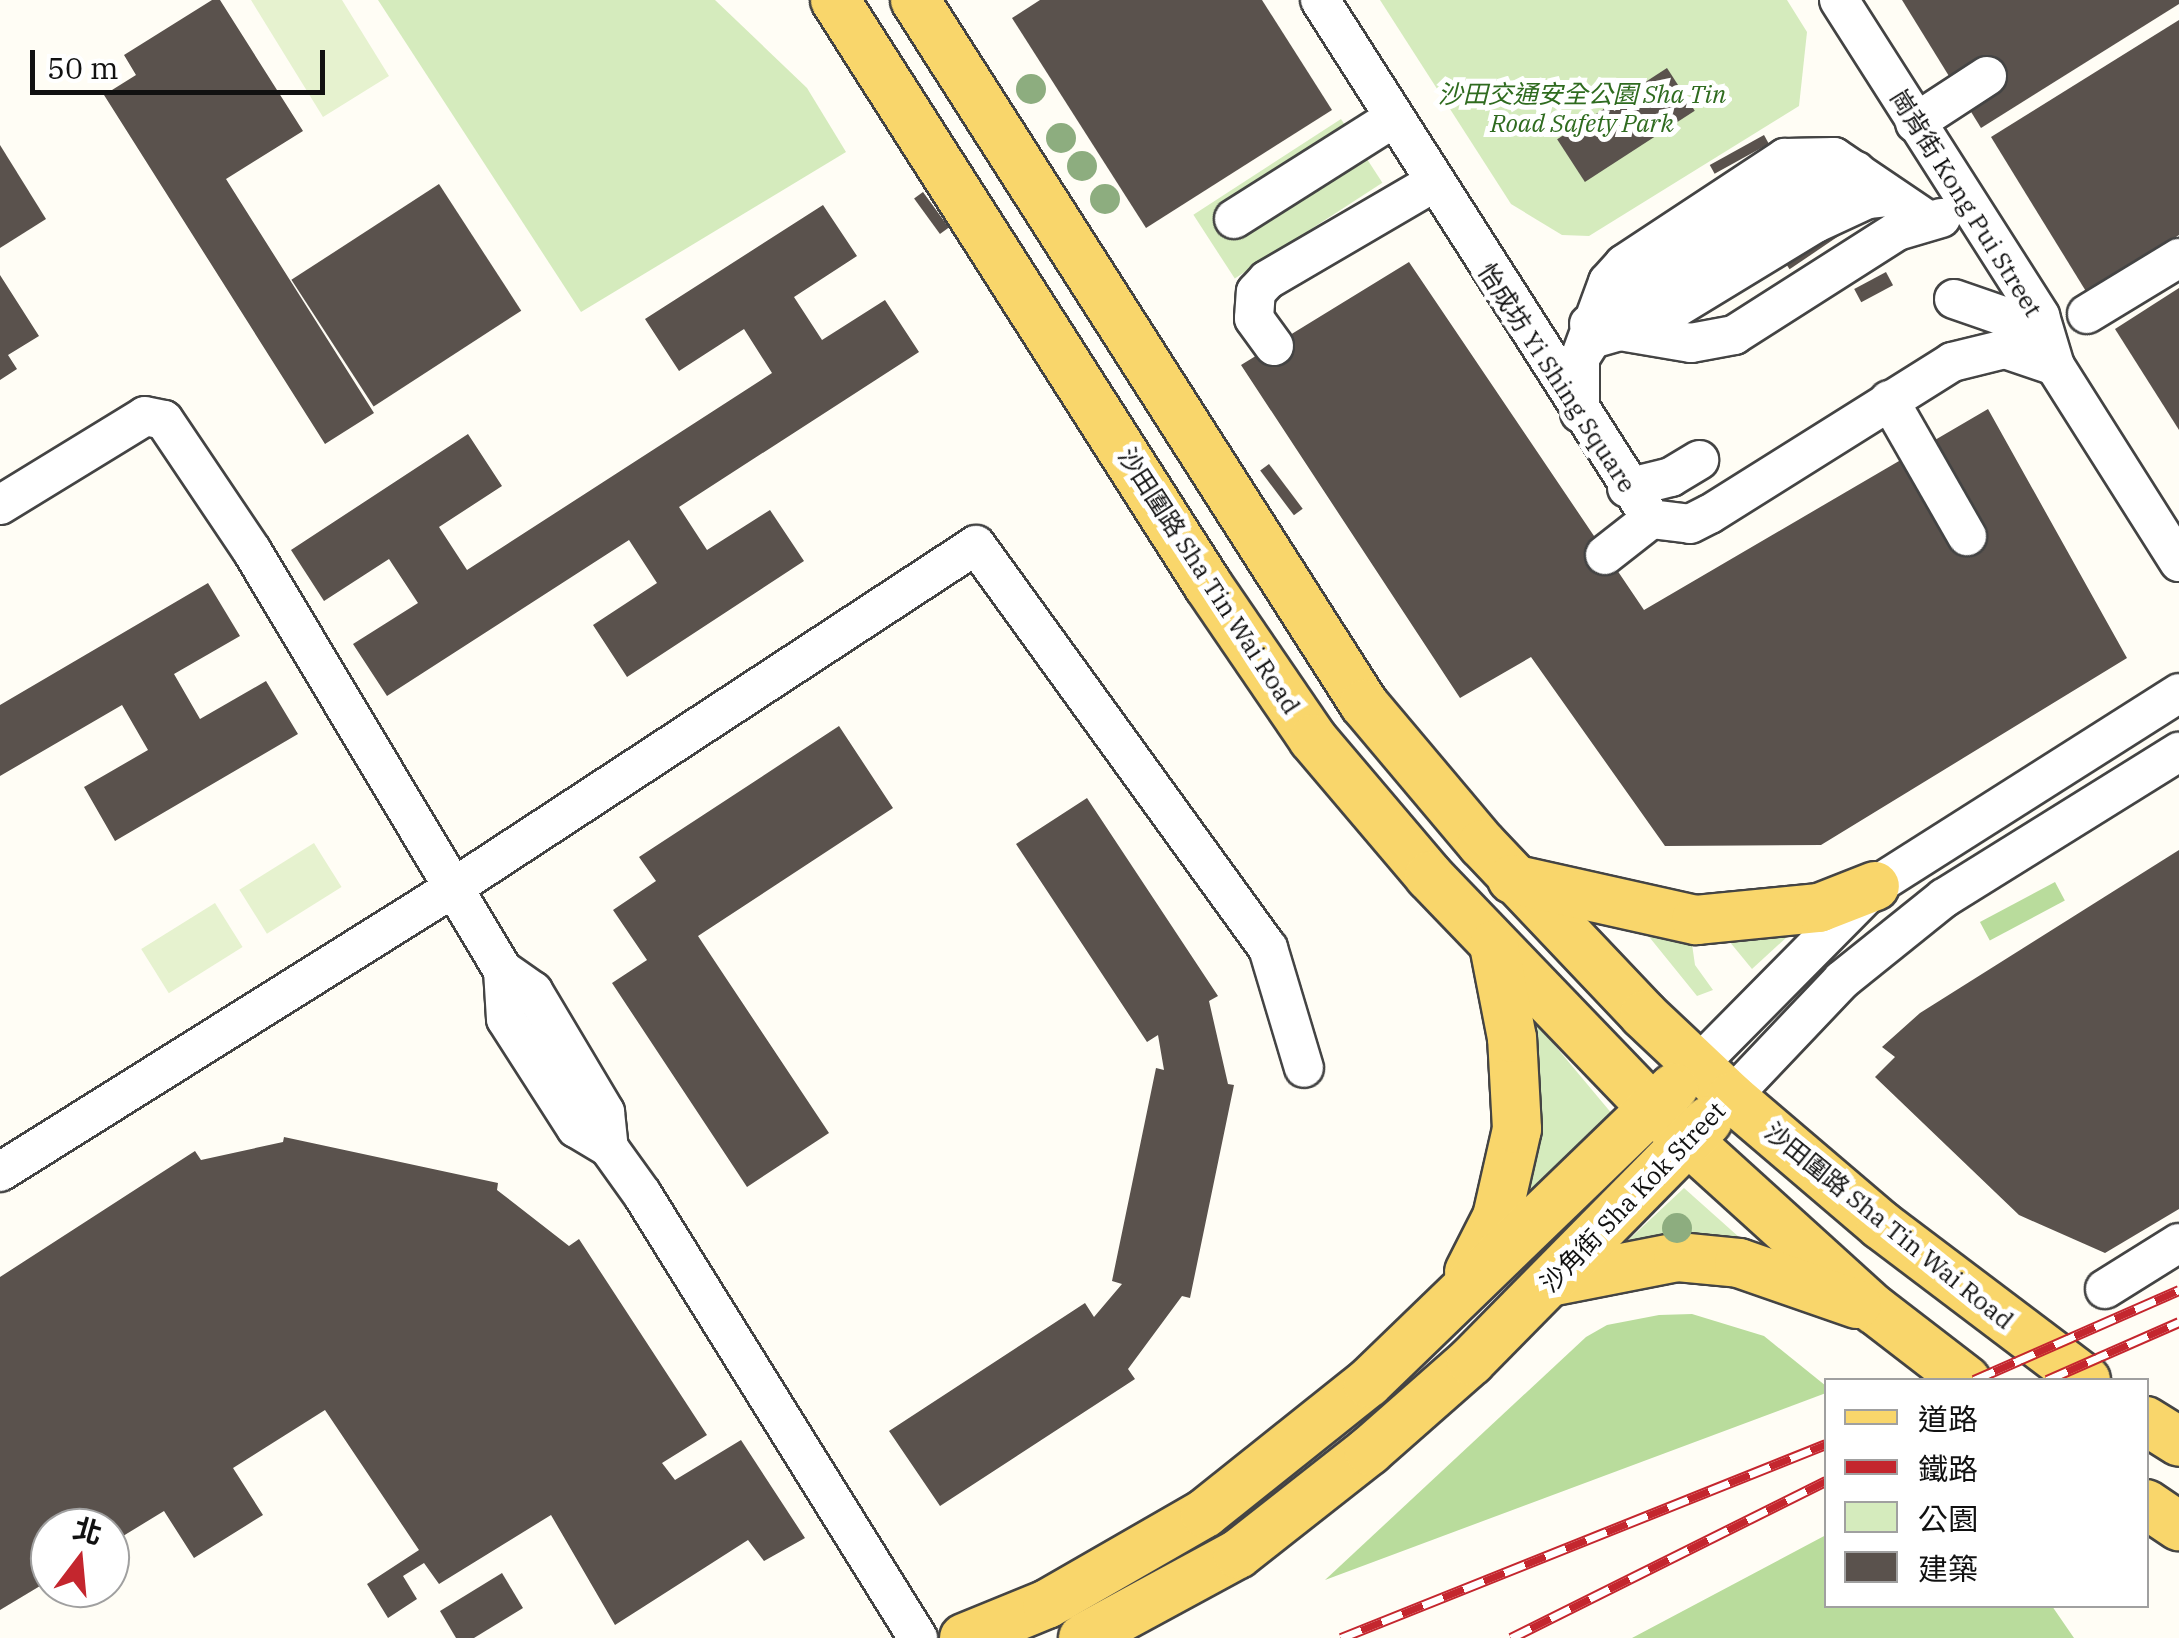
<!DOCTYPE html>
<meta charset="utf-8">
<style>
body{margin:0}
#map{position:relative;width:2179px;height:1638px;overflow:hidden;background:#fffdf5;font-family:"IBM Plex Serif","Noto Sans TC",serif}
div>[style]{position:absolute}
.green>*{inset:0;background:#d5ebbd;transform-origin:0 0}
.forest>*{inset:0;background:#b9dc9c;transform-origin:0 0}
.pitch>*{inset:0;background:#e6f2cf;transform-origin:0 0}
.building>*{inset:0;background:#5a524d;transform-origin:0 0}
.roads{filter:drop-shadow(2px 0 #444) drop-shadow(-2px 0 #444) drop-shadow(0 2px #444) drop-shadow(0 -2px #444)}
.minor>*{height:38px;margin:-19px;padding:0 19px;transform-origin:19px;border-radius:19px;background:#fff}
.major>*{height:48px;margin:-24px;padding:0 24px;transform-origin:24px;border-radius:24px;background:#f9d66b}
.rail>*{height:11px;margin-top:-5.5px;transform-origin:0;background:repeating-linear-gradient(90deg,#fff 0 22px,#c4262e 0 44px);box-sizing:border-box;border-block:2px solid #c4262e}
.trees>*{width:30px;height:30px;margin:-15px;border-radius:50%;background:#8dad7f}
span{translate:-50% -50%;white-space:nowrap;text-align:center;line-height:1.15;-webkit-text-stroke:10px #fff;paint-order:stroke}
.park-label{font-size:25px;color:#2f6b1f;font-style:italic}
.street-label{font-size:25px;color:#111}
.legend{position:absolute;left:1824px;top:1378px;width:325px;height:230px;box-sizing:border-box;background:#fff;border:2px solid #a0a0a0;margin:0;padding:12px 18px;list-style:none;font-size:30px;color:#111}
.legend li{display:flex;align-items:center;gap:20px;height:50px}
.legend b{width:50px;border:2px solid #a0a0a0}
.north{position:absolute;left:30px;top:1508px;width:100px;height:100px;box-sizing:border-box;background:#fff;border:2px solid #a0a0a0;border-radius:50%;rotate:16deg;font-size:28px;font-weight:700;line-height:40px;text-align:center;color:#111}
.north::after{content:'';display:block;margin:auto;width:35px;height:45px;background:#c4262e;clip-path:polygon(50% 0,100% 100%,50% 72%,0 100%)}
.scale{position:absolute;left:30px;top:50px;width:295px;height:45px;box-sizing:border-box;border:5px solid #111;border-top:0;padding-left:12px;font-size:30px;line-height:35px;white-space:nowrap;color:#111;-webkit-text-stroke:8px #fff;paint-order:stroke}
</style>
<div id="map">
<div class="green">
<i style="clip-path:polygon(378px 0,715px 0,807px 88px,846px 152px,581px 312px)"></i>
<i style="clip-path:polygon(1380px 0,1787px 0,1807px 32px,1799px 106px,1589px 236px,1562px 235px,1511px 204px)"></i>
<i style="left:1341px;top:119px;width:76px;height:176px;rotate:57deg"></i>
<i style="clip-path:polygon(1646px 933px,1692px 944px,1695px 965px,1713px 990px,1697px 996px)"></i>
<i style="clip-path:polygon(1788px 936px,1752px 969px,1729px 941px)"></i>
<i style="clip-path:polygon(1526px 1011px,1618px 1121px,1525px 1209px,1542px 1110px)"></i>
<i style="clip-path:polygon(1684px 1188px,1749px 1246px,1623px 1245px)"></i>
</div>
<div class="forest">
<i style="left:2055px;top:882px;width:21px;height:85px;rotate:62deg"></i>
<i style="clip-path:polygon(1659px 1315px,1692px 1314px,1764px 1336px,1826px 1386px,1826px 1393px,1325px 1580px,1586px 1337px,1607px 1325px)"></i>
<i style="clip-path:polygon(1826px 1535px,1826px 1606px,2052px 1606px,2074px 1638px,1632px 1638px)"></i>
</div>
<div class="pitch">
<i style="clip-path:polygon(251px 0,342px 0,389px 76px,323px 117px)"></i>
<i style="left:314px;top:843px;width:52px;height:88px;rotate:58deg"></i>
<i style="left:215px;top:903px;width:52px;height:87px;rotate:58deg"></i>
</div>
<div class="building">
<i style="clip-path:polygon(212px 0,220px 0,303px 131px,226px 179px,374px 413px,325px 444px,104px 95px,136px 75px,124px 55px)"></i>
<i style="clip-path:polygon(1040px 0,1262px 0,1332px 110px,1146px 228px,1012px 18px)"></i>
<i style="clip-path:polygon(1902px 0,2179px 0,2179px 4px,1981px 128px)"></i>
<i style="clip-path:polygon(2179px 20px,2179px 235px,2087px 293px,1991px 137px)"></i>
<i style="left:1667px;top:68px;width:51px;height:131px;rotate:57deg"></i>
<i style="left:1764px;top:135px;width:10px;height:62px;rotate:61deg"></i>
<i style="clip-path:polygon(0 145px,46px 219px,0 248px)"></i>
<i style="left:439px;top:184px;width:151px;height:176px;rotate:57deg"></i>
<i style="left:923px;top:192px;width:44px;height:11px;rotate:54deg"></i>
<i style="clip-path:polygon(823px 205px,857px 256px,794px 297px,822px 340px,885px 300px,919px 352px,679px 507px,707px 550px,770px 510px,804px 561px,627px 677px,593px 625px,657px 583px,629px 540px,387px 696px,353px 644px,418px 603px,389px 559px,324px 601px,291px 550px,468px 434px,502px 486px,439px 527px,467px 570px,772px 373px,744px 329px,679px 371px,645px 319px)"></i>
<i style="left:1834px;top:226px;width:11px;height:61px;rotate:56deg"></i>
<i style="clip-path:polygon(1409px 262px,1644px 610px,1988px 409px,2127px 658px,1821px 845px,1665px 846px,1531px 657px,1460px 698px,1241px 365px)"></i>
<i style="left:1886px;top:272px;width:15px;height:36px;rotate:62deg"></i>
<i style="clip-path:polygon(0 275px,39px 336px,8px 355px,17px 369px,0 380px)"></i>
<i style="clip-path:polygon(2179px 288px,2179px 430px,2115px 329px)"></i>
<i style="left:1269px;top:464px;width:56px;height:11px;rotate:53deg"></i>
<i style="clip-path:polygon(208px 583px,240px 636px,174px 674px,200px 719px,266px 681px,298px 734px,115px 841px,84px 787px,148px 750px,122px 705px,0 776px,0 705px)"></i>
<i style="clip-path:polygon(839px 726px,893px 808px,698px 936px,829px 1133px,747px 1187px,612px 983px,647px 960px,613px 910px,656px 881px,639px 857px)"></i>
<i style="clip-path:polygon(1087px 798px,1218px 996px,1209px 1001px,1228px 1084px,1234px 1085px,1190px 1298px,1182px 1296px,1128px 1369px,1135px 1379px,940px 1506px,889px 1431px,1085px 1303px,1094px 1317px,1122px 1284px,1112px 1281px,1156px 1068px,1164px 1070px,1158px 1035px,1147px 1042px,1016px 844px)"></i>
<i style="clip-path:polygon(2179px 850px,2179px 1209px,2105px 1253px,2019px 1215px,1875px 1077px,1895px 1057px,1882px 1047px,1920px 1013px)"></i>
<i style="clip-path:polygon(284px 1137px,498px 1183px,497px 1190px,569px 1246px,579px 1239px,707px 1435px,662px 1463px,675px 1480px,741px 1440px,805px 1538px,764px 1561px,748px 1540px,615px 1625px,551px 1515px,439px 1584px,424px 1563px,403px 1576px,417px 1599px,388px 1618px,367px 1584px,419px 1550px,325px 1410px,233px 1468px,263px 1515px,194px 1558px,164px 1511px,110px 1544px,110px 1528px,50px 1528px,50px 1580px,0 1610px,0 1277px,195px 1151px,201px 1160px,283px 1142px)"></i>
<i style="clip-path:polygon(502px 1573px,523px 1608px,474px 1638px,456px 1638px,440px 1611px)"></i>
</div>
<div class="roads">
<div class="minor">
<i style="left:1320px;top:0;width:616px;rotate:57.47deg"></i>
<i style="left:1651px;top:519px;width:39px;rotate:7deg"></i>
<i style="left:1690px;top:524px;width:22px;rotate:-27deg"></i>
<i style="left:1710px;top:514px;width:286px;rotate:-32.1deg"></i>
<i style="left:1952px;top:362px;width:55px;rotate:-13.8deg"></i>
<i style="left:2005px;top:349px;width:53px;rotate:18.8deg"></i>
<i style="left:1839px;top:0;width:375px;rotate:57.5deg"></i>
<i style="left:2040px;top:316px;width:52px;rotate:73.3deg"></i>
<i style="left:2055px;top:366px;width:232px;rotate:57.7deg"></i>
<i style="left:1915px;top:123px;width:86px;rotate:-33.1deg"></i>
<i style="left:1234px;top:219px;width:187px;rotate:-32.3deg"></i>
<i style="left:1954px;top:299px;width:52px;rotate:19.1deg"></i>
<i style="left:2003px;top:316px;width:59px;rotate:42.3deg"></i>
<i style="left:2087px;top:314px;width:108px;rotate:-31.3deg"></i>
<i style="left:1589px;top:324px;width:262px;rotate:-32.2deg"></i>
<i style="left:1811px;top:184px;width:47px;rotate:-16.1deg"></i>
<i style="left:1635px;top:333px;width:212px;rotate:-31.3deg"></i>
<i style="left:1816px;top:223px;width:57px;rotate:-24.8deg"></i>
<i style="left:1868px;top:199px;width:19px;rotate:-6deg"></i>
<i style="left:1274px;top:346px;width:34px;rotate:-126deg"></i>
<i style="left:1254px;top:318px;width:26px;rotate:-86deg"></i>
<i style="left:1256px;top:292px;width:16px;rotate:-47deg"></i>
<i style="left:1267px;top:280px;width:192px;rotate:-30.3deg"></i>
<i style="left:1580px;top:358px;width:22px;rotate:-58deg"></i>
<i style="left:1592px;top:339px;width:29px;rotate:-16deg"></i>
<i style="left:1620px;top:331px;width:72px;rotate:9.6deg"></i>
<i style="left:1691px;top:343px;width:44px;rotate:-10.5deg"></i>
<i style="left:1734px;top:335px;width:193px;rotate:-32.5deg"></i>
<i style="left:1897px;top:231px;width:46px;rotate:-16.5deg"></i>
<i style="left:1889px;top:400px;width:157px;rotate:60.2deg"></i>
<i style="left:1580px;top:413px;width:55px;rotate:-90deg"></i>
<i style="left:1580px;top:358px;width:81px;rotate:-69.8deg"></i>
<i style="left:1608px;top:282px;width:24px;rotate:-48deg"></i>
<i style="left:1624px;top:264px;width:193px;rotate:-33.4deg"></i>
<i style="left:1785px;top:158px;width:49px;rotate:-1.2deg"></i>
<i style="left:1834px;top:157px;width:112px;rotate:34.1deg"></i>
<i style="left:1627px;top:488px;width:45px;rotate:-14deg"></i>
<i style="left:1671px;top:477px;width:33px;rotate:-31deg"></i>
<i style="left:0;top:505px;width:170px;rotate:-31.5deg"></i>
<i style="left:145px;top:416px;width:19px;rotate:12deg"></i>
<i style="left:164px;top:420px;width:158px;rotate:56.1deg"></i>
<i style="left:252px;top:551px;width:488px;rotate:59.1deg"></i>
<i style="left:503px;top:970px;width:37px;rotate:35deg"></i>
<i style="left:533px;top:991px;width:141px;rotate:59.2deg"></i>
<i style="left:605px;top:1112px;width:36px;rotate:84deg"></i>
<i style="left:1605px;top:555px;width:58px;rotate:-38deg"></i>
<i style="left:503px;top:970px;width:49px;rotate:86.5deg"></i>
<i style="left:506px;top:1019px;width:130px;rotate:57.3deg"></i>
<i style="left:576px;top:1128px;width:39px;rotate:31deg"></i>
<i style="left:609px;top:1148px;width:57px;rotate:54.3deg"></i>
<i style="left:642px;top:1194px;width:523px;rotate:58.13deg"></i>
<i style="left:1698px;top:1065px;width:252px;rotate:-45.3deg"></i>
<i style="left:1875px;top:886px;width:360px;rotate:-32.4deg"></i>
<i style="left:1731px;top:1097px;width:161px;rotate:-46.5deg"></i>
<i style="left:1842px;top:980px;width:131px;rotate:-38.8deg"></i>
<i style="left:1944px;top:898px;width:277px;rotate:-31.9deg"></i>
<i style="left:0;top:1172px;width:535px;rotate:-32.08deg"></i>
<i style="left:453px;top:888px;width:625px;rotate:-33.26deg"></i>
<i style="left:976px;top:545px;width:498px;rotate:54.1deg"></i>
<i style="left:1268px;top:948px;width:125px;rotate:73.3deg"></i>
<i style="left:2105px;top:1289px;width:87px;rotate:-31.9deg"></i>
</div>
<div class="major">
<i style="left:835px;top:0;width:694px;rotate:57.48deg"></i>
<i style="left:1208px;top:585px;width:186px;rotate:55.7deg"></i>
<i style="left:1313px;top:739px;width:180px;rotate:49.7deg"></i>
<i style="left:1429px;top:876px;width:323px;rotate:46.1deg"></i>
<i style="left:1653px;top:1109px;width:299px;rotate:42.2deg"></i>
<i style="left:1875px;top:1310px;width:115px;rotate:37.6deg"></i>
<i style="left:915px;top:0;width:835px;rotate:57.47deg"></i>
<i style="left:1364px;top:704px;width:183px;rotate:49.9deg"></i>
<i style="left:1482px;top:844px;width:236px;rotate:46.5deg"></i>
<i style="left:1644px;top:1015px;width:120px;rotate:43.3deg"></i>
<i style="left:1731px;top:1097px;width:197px;rotate:40.5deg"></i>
<i style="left:1881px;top:1225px;width:257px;rotate:37.1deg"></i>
<i style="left:1512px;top:879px;width:189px;rotate:12.6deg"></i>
<i style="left:1696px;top:920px;width:124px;rotate:-5.6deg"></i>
<i style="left:1819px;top:908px;width:60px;rotate:-21.4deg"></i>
<i style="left:1469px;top:1272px;width:62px;rotate:-63deg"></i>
<i style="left:1497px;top:1217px;width:90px;rotate:-77.2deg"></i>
<i style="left:1517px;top:1129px;width:91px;rotate:-93.1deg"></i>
<i style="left:1512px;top:1038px;width:95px;rotate:-101deg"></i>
<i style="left:1550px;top:1282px;width:130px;rotate:-11.1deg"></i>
<i style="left:1678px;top:1257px;width:61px;rotate:5.6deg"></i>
<i style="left:1739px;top:1263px;width:125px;rotate:19.2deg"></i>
<i style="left:2146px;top:1421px;width:39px;rotate:32deg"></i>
<i style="left:2146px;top:1504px;width:40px;rotate:34deg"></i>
<i style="left:964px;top:1638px;width:90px;rotate:-22.3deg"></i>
<i style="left:1047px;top:1604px;width:182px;rotate:-29.9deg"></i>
<i style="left:1205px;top:1513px;width:208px;rotate:-38.6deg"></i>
<i style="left:1368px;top:1383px;width:425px;rotate:-44deg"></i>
<i style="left:1083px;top:1638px;width:176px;rotate:-28.5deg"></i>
<i style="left:1238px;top:1554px;width:167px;rotate:-38.2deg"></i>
<i style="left:1369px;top:1451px;width:136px;rotate:-41.4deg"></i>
<i style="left:1471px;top:1361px;width:337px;rotate:-45.4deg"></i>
</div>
</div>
<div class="rail">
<i style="left:1974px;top:1380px;width:224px;rotate:-23.7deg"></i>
<i style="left:2047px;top:1380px;width:144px;rotate:-23.7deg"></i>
<i style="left:1341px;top:1638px;width:522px;rotate:-21.8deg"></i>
<i style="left:1511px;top:1638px;width:352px;rotate:-26.5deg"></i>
</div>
<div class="trees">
<i style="left:1031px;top:89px"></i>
<i style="left:1061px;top:138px"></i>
<i style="left:1082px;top:166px"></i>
<i style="left:1105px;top:199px"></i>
<i style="left:1677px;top:1228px"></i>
</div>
<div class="park-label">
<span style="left:1582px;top:109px">沙田交通安全公園 Sha Tin<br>Road Safety Park</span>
</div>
<div class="street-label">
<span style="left:1966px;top:203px;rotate:58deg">崗背街 Kong Pui Street</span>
<span style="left:1557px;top:378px;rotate:57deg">怡成坊 Yi Shing Square</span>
<span style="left:1209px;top:581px;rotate:57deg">沙田圍路 Sha Tin Wai Road</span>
<span style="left:1633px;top:1197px;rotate:-46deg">沙角街 Sha Kok Street</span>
<span style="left:1889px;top:1226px;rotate:39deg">沙田圍路 Sha Tin Wai Road</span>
</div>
<ul class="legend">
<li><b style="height:12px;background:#f9d66b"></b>道路</li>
<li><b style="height:12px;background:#c4262e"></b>鐵路</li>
<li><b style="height:28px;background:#d5ebbd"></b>公園</li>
<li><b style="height:28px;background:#5a524d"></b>建築</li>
</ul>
<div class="north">北</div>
<div class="scale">50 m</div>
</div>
